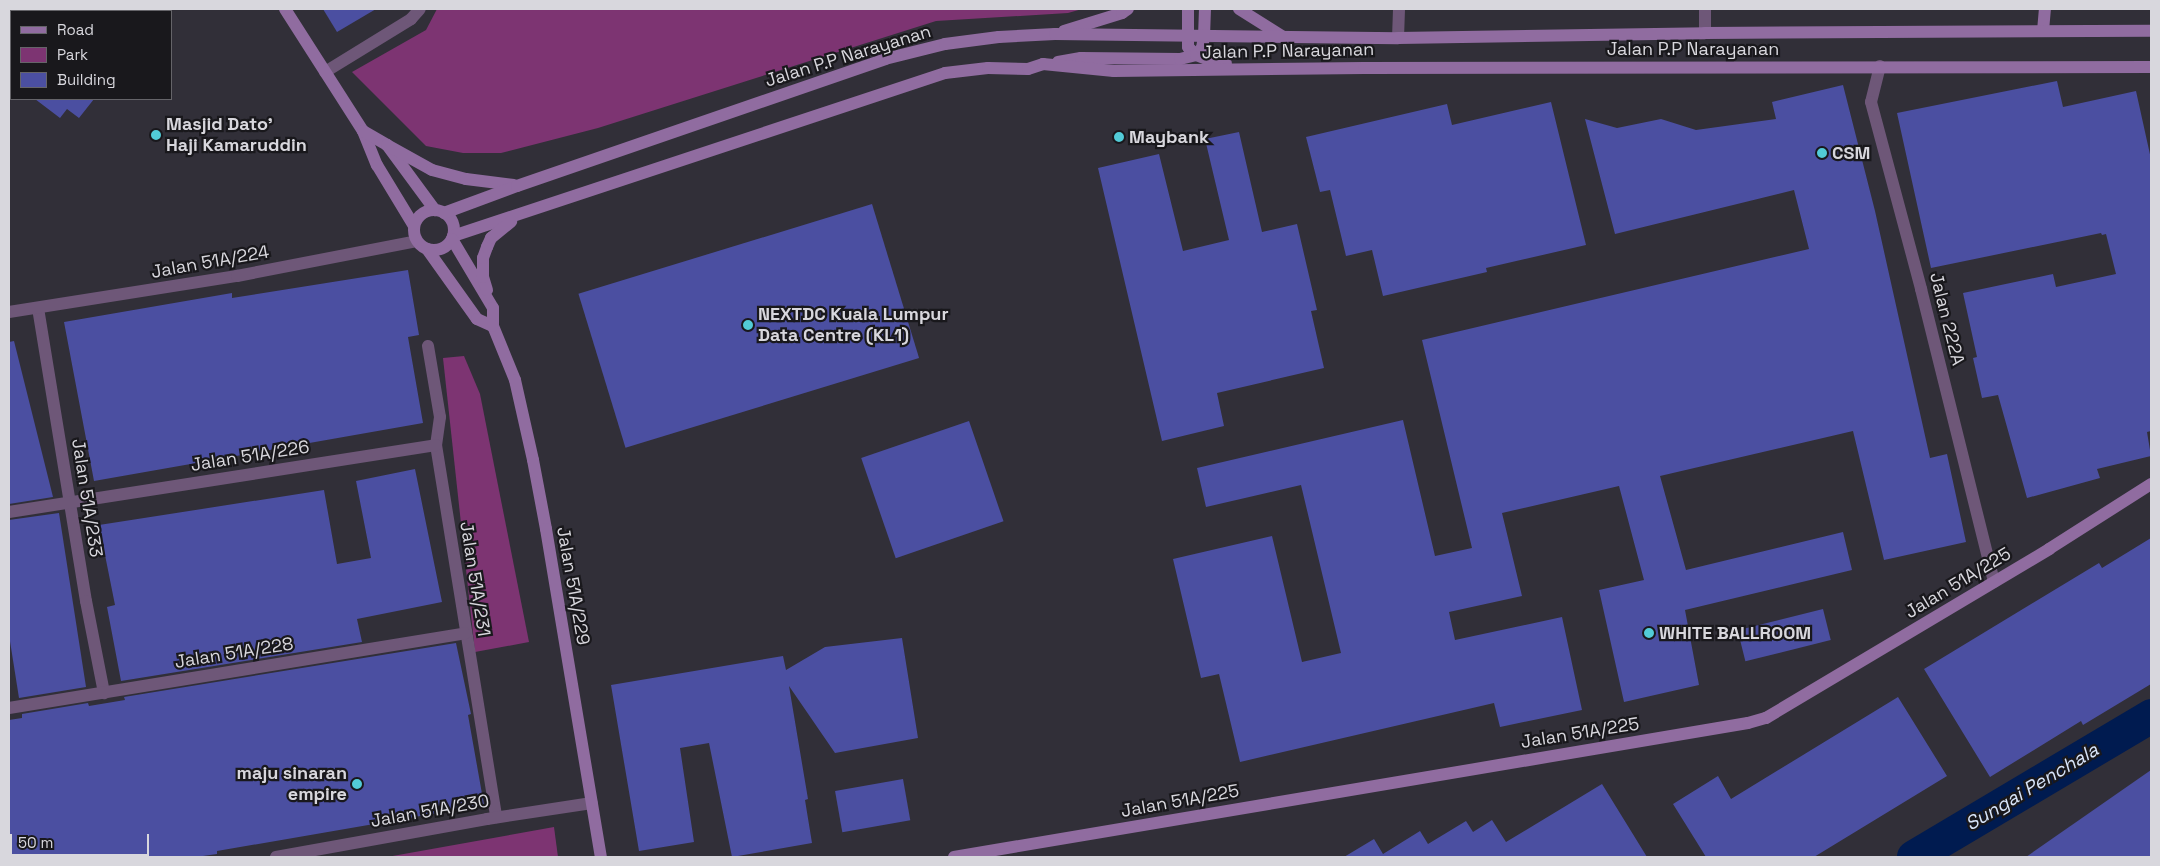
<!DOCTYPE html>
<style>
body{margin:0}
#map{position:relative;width:2160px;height:866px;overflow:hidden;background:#312f38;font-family:"Space Grotesk",sans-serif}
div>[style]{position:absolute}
.green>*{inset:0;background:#7d3472}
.river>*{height:34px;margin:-17px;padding:0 17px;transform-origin:17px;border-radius:17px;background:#001b50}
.building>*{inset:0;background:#4b4fa1;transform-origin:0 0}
.street>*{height:12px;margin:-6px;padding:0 6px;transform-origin:6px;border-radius:6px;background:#6e5778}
.secondary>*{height:12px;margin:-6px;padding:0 6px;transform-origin:6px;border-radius:6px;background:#906ca0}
.secondary>.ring{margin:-6px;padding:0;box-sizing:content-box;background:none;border:12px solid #906ca0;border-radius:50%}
.dots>*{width:14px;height:14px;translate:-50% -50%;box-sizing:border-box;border:2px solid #19181c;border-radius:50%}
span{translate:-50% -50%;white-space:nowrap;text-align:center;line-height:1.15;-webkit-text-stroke:4.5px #19181c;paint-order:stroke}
.street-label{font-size:18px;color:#d8d7dd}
.poi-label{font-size:18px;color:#d8d7dd;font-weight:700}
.left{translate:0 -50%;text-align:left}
.right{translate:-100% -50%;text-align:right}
.water-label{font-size:19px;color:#d8e5fa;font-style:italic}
.frame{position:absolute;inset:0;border:10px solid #d8d7dd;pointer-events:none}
.legend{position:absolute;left:10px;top:10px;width:162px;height:90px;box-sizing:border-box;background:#19181c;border:1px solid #656469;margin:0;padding:6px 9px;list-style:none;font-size:15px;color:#d8d7dd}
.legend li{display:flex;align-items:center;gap:10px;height:25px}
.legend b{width:25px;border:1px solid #656469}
.scale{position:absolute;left:10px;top:834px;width:139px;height:22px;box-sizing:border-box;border:2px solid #d8d7dd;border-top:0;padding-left:6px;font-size:15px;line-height:18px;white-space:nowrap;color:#d8d7dd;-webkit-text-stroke:4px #19181c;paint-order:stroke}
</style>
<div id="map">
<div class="green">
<i style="clip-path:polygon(437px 9px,1082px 9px,1068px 13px,936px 21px,598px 128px,501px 153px,463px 153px,426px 146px,352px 72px,426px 30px)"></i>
<i style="clip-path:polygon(464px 356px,480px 394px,529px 642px,475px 652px,443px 358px)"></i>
<i style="clip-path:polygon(554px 827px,558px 857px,387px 857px)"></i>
</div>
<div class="river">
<i style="left:1914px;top:857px;width:276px;rotate:-30.7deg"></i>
</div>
<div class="building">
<i style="clip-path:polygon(323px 9px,376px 9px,337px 32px)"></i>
<i style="clip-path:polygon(2057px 81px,2063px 107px,2136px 91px,2151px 159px,2151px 431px,2147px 432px,2151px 456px,2097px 469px,2100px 478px,2027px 498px,1998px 395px,1982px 398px,1973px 358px,1977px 357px,1963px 293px,2053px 274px,2056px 287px,2116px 274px,2106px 234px,2102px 235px,2101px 233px,1931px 268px,1897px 113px)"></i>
<i style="clip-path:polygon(1843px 85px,1875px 211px,1930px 458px,1947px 454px,1966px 542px,1884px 560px,1853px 431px,1660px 476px,1686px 570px,1843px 532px,1852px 570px,1685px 610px,1699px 685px,1624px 702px,1599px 590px,1644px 580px,1619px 486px,1502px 513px,1522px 596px,1449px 612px,1455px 640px,1562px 617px,1582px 710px,1500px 727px,1494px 703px,1240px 762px,1219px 674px,1201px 678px,1173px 559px,1272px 536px,1302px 662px,1341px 653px,1301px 485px,1206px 507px,1197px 468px,1403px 420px,1435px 556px,1472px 548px,1422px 340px,1809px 249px,1794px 190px,1615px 234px,1585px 119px,1617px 128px,1661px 119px,1696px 130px,1776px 119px,1772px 102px)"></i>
<i style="clip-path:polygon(35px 99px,94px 99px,79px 118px,67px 109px,60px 118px)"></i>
<i style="clip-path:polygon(1551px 102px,1586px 245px,1486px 268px,1487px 272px,1383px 296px,1372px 250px,1346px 256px,1330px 190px,1320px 192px,1306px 137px,1447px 104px,1452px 125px)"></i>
<i style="clip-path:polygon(1239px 132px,1262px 232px,1297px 224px,1317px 310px,1311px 311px,1324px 368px,1217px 393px,1224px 426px,1162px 441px,1098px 168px,1159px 154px,1183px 251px,1229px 240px,1205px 139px)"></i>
<i style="left:872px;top:204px;width:161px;height:307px;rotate:73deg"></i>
<i style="clip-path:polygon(408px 270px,419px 335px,408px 337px,423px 423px,94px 481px,64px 322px,232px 293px,232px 298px)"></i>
<i style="clip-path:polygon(14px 341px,53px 497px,9px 504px,9px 342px)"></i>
<i style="left:969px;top:421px;width:106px;height:114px;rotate:71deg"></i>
<i style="clip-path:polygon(415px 469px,442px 602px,357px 619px,362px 642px,121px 681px,107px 607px,115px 605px,99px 525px,324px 490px,337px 564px,371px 558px,356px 481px)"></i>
<i style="clip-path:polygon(59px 513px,86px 687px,19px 698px,9px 635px,9px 520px)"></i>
<i style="clip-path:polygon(2151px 538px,2151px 684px,2083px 725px,2081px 721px,1990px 777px,1924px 669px,2099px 563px,2102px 568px)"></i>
<i style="left:1823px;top:609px;width:32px;height:88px;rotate:76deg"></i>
<i style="clip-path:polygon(902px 638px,918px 738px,835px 753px,789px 686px,808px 799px,805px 800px,812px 843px,732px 857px,709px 743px,680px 748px,694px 842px,639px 851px,611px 685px,783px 656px,786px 670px,825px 647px)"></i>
<i style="clip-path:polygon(456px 643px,471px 714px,468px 715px,484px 805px,217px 851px,217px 854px,196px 857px,9px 857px,9px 720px,22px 718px,22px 714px,88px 703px,89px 706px,125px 700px,124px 697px)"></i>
<i style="clip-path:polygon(1898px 697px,1947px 776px,1814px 857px,1706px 857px,1673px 804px,1718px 776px,1731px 799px)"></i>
<i style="clip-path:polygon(2151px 770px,2151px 857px,2026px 857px)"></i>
<i style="left:903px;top:779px;width:42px;height:69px;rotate:80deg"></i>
<i style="clip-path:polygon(1602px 784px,1647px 857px,1344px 857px,1374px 839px,1383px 854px,1420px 831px,1428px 844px,1466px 821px,1473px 832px,1492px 820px,1506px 842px)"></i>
</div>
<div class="street">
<i style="left:1705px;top:9px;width:24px;rotate:90deg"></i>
<i style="left:1398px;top:38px;width:29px;rotate:-88deg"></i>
<i style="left:1880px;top:66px;width:37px;rotate:104deg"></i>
<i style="left:1871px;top:102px;width:194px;rotate:75deg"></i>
<i style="left:1921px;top:289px;width:302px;rotate:76deg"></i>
<i style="left:325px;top:72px;width:101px;rotate:-31.6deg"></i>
<i style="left:411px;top:19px;width:13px;rotate:-48deg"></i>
<i style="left:38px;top:308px;width:297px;rotate:80.7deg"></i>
<i style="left:86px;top:601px;width:94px;rotate:78.9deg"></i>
<i style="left:9px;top:312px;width:231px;rotate:-9deg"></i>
<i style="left:237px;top:276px;width:183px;rotate:-11deg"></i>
<i style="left:428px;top:346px;width:72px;rotate:80.4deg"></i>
<i style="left:440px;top:417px;width:28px;rotate:98deg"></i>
<i style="left:436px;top:445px;width:377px;rotate:80.8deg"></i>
<i style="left:9px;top:512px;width:432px;rotate:-8.9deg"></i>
<i style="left:9px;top:708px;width:462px;rotate:-9.3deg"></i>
<i style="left:276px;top:857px;width:214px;rotate:-10.2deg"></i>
<i style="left:487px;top:819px;width:106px;rotate:-8.7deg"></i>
</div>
<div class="secondary">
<i style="left:285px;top:9px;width:145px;rotate:57.4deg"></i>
<i style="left:363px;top:131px;width:37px;rotate:68deg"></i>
<i style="left:377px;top:165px;width:71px;rotate:58.8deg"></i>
<i style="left:1188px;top:9px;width:38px;rotate:90deg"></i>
<i style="left:1188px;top:47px;width:11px;rotate:45deg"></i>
<i style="left:1196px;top:55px;width:19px;rotate:21deg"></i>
<i style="left:1214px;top:62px;width:12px;rotate:5deg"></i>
<i style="left:1239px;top:9px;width:54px;rotate:32.2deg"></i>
<i style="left:1064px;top:31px;width:61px;rotate:-17.2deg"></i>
<i style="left:1122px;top:13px;width:7px;rotate:-34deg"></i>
<i style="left:2043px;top:31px;width:22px;rotate:-85deg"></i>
<i style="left:1058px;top:62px;width:23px;rotate:-10deg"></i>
<i style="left:1081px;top:58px;width:99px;rotate:0.6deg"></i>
<i style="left:1180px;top:59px;width:16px;rotate:-14deg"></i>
<i style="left:1196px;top:55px;width:9px;rotate:-49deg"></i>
<i style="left:1202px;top:48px;width:11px;rotate:-80deg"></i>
<i style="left:1204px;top:37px;width:28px;rotate:-88deg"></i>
<i style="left:363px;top:131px;width:28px;rotate:30deg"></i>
<i style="left:387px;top:145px;width:81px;rotate:53.6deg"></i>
<i style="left:387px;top:145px;width:51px;rotate:29.1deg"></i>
<i style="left:432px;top:170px;width:35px;rotate:15deg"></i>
<i style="left:466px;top:179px;width:48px;rotate:7.1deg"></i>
<i class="ring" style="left:414px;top:210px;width:28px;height:28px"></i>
<i style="left:444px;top:213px;width:78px;rotate:-20.3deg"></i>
<i style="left:517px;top:186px;width:389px;rotate:-19deg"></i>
<i style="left:885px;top:59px;width:62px;rotate:-14deg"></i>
<i style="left:945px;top:44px;width:54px;rotate:-7.4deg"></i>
<i style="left:999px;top:37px;width:56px;rotate:-3.1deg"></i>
<i style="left:1055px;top:34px;width:343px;rotate:0.7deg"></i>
<i style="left:1398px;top:38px;width:307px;rotate:-0.9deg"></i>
<i style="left:1705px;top:33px;width:446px;rotate:-0.3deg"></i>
<i style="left:453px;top:236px;width:518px;rotate:-18.33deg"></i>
<i style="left:945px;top:73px;width:43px;rotate:-6.6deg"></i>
<i style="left:988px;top:68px;width:40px;rotate:1.4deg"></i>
<i style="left:1028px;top:69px;width:16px;rotate:-18deg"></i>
<i style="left:1043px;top:64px;width:71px;rotate:5.6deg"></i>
<i style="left:1114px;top:71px;width:250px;rotate:-0.7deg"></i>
<i style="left:1364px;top:68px;width:787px;rotate:-0.07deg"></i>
<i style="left:452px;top:239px;width:80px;rotate:59.3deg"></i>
<i style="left:493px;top:308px;width:18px;rotate:90deg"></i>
<i style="left:493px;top:326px;width:58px;rotate:67.8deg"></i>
<i style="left:515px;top:380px;width:82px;rotate:77.3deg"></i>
<i style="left:533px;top:460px;width:70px;rotate:79.3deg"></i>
<i style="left:546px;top:529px;width:333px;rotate:80.5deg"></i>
<i style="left:427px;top:249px;width:86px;rotate:54.5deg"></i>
<i style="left:477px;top:319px;width:17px;rotate:24deg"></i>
<i style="left:487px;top:290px;width:14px;rotate:-107deg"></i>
<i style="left:483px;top:277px;width:19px;rotate:-90deg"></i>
<i style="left:483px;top:258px;width:12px;rotate:-70deg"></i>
<i style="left:487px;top:247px;width:10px;rotate:-66deg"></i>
<i style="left:491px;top:238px;width:26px;rotate:-39deg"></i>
<i style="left:954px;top:857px;width:805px;rotate:-9.58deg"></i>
<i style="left:1748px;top:723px;width:19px;rotate:-16deg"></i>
<i style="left:1766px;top:718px;width:330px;rotate:-30.8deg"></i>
<i style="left:2049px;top:549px;width:121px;rotate:-32.5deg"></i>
</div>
<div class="dots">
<i style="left:156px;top:135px;background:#52cbd7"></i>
<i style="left:1119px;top:137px;background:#52cbd7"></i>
<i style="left:1822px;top:153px;background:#52cbd7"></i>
<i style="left:748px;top:325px;background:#52cbd7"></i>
<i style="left:1649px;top:633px;background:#52cbd7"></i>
<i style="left:357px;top:784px;background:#52cbd7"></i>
</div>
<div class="street-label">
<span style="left:1693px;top:49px">Jalan P.P Narayanan</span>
<span style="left:1288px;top:51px;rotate:-1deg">Jalan P.P Narayanan</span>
<span style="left:848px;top:56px;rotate:-17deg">Jalan P.P Narayanan</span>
<span style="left:210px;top:262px;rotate:-10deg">Jalan 51A/224</span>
<span style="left:1947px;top:319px;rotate:76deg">Jalan 222A</span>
<span style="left:250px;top:456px;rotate:-9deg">Jalan 51A/226</span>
<span style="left:87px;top:498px;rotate:81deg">Jalan 51A/233</span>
<span style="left:475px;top:579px;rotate:81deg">Jalan 51A/231</span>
<span style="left:1958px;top:583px;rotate:-31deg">Jalan 51A/225</span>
<span style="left:573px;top:586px;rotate:80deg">Jalan 51A/229</span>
<span style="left:234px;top:653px;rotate:-9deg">Jalan 51A/228</span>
<span style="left:1580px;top:733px;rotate:-9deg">Jalan 51A/225</span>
<span style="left:1180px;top:801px;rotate:-10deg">Jalan 51A/225</span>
<span style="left:430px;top:811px;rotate:-10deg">Jalan 51A/230</span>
</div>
<div class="poi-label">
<span class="left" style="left:166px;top:135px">Masjid Dato'<br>Haji Kamaruddin</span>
<span class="left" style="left:1129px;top:137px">Maybank</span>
<span class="left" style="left:1832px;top:153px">CSM</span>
<span class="left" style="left:758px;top:325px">NEXTDC Kuala Lumpur<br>Data Centre (KL1)</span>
<span class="left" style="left:1659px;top:633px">WHITE BALLROOM</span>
<span class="right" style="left:347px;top:784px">maju sinaran<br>empire</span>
</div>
<div class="water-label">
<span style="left:2032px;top:787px;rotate:-31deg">Sungai Penchala</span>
</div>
<div class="frame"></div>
<ul class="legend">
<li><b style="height:6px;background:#906ca0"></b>Road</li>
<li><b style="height:14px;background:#7d3472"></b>Park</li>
<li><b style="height:14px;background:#4b4fa1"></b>Building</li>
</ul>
<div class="scale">50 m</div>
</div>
